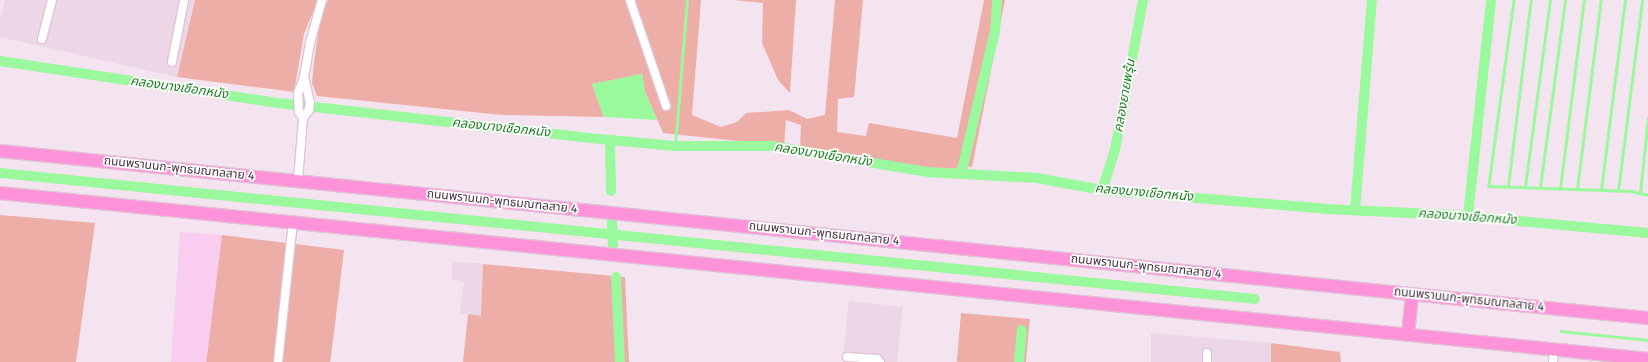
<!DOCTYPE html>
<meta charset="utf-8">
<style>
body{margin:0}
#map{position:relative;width:1648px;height:362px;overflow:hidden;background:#f4e4ef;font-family:"Fira Sans","Noto Sans Thai",sans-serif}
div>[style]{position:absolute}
.residential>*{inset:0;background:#edd6e6;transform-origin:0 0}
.commercial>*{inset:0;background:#f9cdf0;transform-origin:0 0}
.green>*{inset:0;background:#edaea8;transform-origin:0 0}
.water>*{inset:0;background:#9af89d}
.stream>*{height:2.5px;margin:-1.25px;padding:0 1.25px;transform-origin:1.25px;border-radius:1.25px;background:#9af89d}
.canal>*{height:10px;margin:-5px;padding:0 5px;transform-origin:5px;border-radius:5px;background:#9af89d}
.roads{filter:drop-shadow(1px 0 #dfc3d7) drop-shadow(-1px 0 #dfc3d7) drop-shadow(0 1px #dfc3d7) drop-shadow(0 -1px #dfc3d7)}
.minor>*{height:8px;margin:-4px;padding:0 4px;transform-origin:4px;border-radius:4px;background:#fff}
.primary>*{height:12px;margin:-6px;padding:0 6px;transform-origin:6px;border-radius:6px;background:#ff93da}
span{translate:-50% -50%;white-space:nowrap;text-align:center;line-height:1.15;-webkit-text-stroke:3.5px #fff;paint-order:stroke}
.street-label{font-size:12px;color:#473343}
.water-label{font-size:13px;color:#1b8221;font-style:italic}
</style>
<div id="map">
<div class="residential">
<i style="clip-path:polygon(5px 0,195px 0,177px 77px,0 37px,0 21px)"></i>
<i style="clip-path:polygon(452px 261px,483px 264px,481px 317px,460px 313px,464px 282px,452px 279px)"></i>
<i style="left:849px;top:301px;width:54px;height:61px;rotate:6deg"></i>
<i style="clip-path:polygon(1151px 333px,1271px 343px,1271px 362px,1151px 362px)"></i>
</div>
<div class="commercial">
<i style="left:180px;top:232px;width:42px;height:131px;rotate:4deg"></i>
</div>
<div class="green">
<i style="clip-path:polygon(195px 0,318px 0,304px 34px,294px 92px,177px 77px)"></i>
<i style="clip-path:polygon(328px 0,701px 0,692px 115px,721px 127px,737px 122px,746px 113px,789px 110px,807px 119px,825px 115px,835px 0,863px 0,854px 97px,838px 99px,837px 132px,866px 136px,869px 123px,957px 138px,984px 0,1005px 0,972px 167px,958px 166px,953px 172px,800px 148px,801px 125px,786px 120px,784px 146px,663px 133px,645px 92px,642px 74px,592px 84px,604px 117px,502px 115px,317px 96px,312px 83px,314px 62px,320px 20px)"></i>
<i style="clip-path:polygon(734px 0,796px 0,790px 93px,778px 80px,762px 43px,763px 3px)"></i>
<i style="clip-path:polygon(0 215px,95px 223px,76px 362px,0 362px)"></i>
<i style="left:222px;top:235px;width:123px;height:128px;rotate:7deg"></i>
<i style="clip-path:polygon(483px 264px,625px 277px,629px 362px,463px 362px,468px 314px,481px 316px)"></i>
<i style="left:961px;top:313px;width:69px;height:49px;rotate:5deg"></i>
<i style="clip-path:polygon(1271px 343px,1340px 352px,1341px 362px,1271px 362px)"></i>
</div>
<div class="water">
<i style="clip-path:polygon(642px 74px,645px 92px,657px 120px,604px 117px,592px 84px)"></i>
</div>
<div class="stream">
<i style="left:1514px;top:0;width:188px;rotate:97.7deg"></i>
<i style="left:1489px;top:186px;width:142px;rotate:2deg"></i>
<i style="left:1631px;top:191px;width:17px;rotate:13deg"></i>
<i style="left:675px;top:146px;width:146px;rotate:-85.3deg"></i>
<i style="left:1508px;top:186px;width:187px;rotate:-83deg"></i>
<i style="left:1525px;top:187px;width:189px;rotate:-82.4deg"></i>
<i style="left:1540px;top:188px;width:190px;rotate:-82.4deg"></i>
<i style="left:1560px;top:189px;width:191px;rotate:-82.8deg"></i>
<i style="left:1577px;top:189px;width:191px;rotate:-82.8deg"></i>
<i style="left:1601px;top:190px;width:192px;rotate:-82.8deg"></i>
<i style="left:1618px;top:191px;width:193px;rotate:-82.8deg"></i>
<i style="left:1640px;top:193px;width:75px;rotate:-83.9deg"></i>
<i style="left:1561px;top:331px;width:87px;rotate:5.9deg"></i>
</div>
<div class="canal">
<i style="left:0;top:61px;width:282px;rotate:8.6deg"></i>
<i style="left:279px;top:103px;width:333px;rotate:6.4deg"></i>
<i style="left:610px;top:140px;width:65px;rotate:5.3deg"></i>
<i style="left:675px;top:146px;width:97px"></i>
<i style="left:772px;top:146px;width:157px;rotate:9.5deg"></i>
<i style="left:927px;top:172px;width:110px;rotate:3.1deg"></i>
<i style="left:1037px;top:178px;width:66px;rotate:10.5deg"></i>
<i style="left:1102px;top:190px;width:225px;rotate:4.8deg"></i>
<i style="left:1326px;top:209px;width:127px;rotate:2.7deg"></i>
<i style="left:1453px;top:215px;width:196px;rotate:5.3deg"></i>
<i style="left:610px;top:140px;width:51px;rotate:88.9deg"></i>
<i style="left:0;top:173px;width:1261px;rotate:5.73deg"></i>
<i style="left:961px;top:174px;width:147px;rotate:-76.6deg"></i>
<i style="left:995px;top:31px;width:31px;rotate:-86deg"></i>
<i style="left:1102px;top:190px;width:42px;rotate:-72deg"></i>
<i style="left:1115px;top:150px;width:153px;rotate:-79.4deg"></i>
<i style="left:1355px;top:210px;width:211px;rotate:-85.4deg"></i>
<i style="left:1468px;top:216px;width:217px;rotate:-83.9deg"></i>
<i style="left:612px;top:222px;width:25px;rotate:88deg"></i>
<i style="left:616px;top:277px;width:85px;rotate:87.3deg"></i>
<i style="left:1019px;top:362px;width:32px;rotate:-85deg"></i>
</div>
<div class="roads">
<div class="minor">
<i style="left:630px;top:0;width:112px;rotate:71.2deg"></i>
<i style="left:42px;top:39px;width:40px;rotate:-75.6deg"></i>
<i style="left:172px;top:62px;width:63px;rotate:-79deg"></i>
<i style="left:304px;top:77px;width:35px;rotate:-80deg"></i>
<i style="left:310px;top:43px;width:45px;rotate:-74.4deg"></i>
<i style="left:298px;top:181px;width:63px;rotate:-85.5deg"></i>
<i style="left:303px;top:118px;width:7px;rotate:-124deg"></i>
<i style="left:299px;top:112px;width:19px;rotate:-93deg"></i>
<i style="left:298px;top:93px;width:17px;rotate:-69deg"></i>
<i style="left:304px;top:77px;width:26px;rotate:77deg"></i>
<i style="left:310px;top:102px;width:8px;rotate:97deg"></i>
<i style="left:309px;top:110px;width:10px;rotate:127deg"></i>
<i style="left:1207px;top:353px;width:9px;rotate:90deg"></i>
<i style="left:847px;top:357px;width:30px;rotate:4deg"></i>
<i style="left:877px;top:359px;width:4px;rotate:45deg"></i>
<i style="left:278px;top:362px;width:141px;rotate:-83.9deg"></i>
<i style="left:1553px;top:362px;width:12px;rotate:-85deg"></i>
</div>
<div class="primary">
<i style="left:0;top:151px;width:1656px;rotate:5.79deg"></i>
<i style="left:0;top:193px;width:1656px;rotate:5.75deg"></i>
<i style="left:1408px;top:335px;width:41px;rotate:-84.4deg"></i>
</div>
</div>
<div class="street-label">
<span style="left:179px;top:169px;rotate:6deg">ถนนพรานนก-พุทธมณฑลสาย 4</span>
<span style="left:502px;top:202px;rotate:6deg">ถนนพรานนก-พุทธมณฑลสาย 4</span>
<span style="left:824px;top:234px;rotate:6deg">ถนนพรานนก-พุทธมณฑลสาย 4</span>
<span style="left:1146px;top:267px;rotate:6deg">ถนนพรานนก-พุทธมณฑลสาย 4</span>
<span style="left:1469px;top:300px;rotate:6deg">ถนนพรานนก-พุทธมณฑลสาย 4</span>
</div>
<div class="water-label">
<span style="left:179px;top:88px;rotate:8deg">คลองบางเชือกหนัง</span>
<span style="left:1125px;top:96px;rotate:-80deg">คลองยายพรุ้น</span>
<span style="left:501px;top:128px;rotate:6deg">คลองบางเชือกหนัง</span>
<span style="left:823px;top:155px;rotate:9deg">คลองบางเชือกหนัง</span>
<span style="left:1144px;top:193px;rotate:5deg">คลองบางเชือกหนัง</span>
<span style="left:1467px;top:217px;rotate:4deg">คลองบางเชือกหนัง</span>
</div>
</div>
